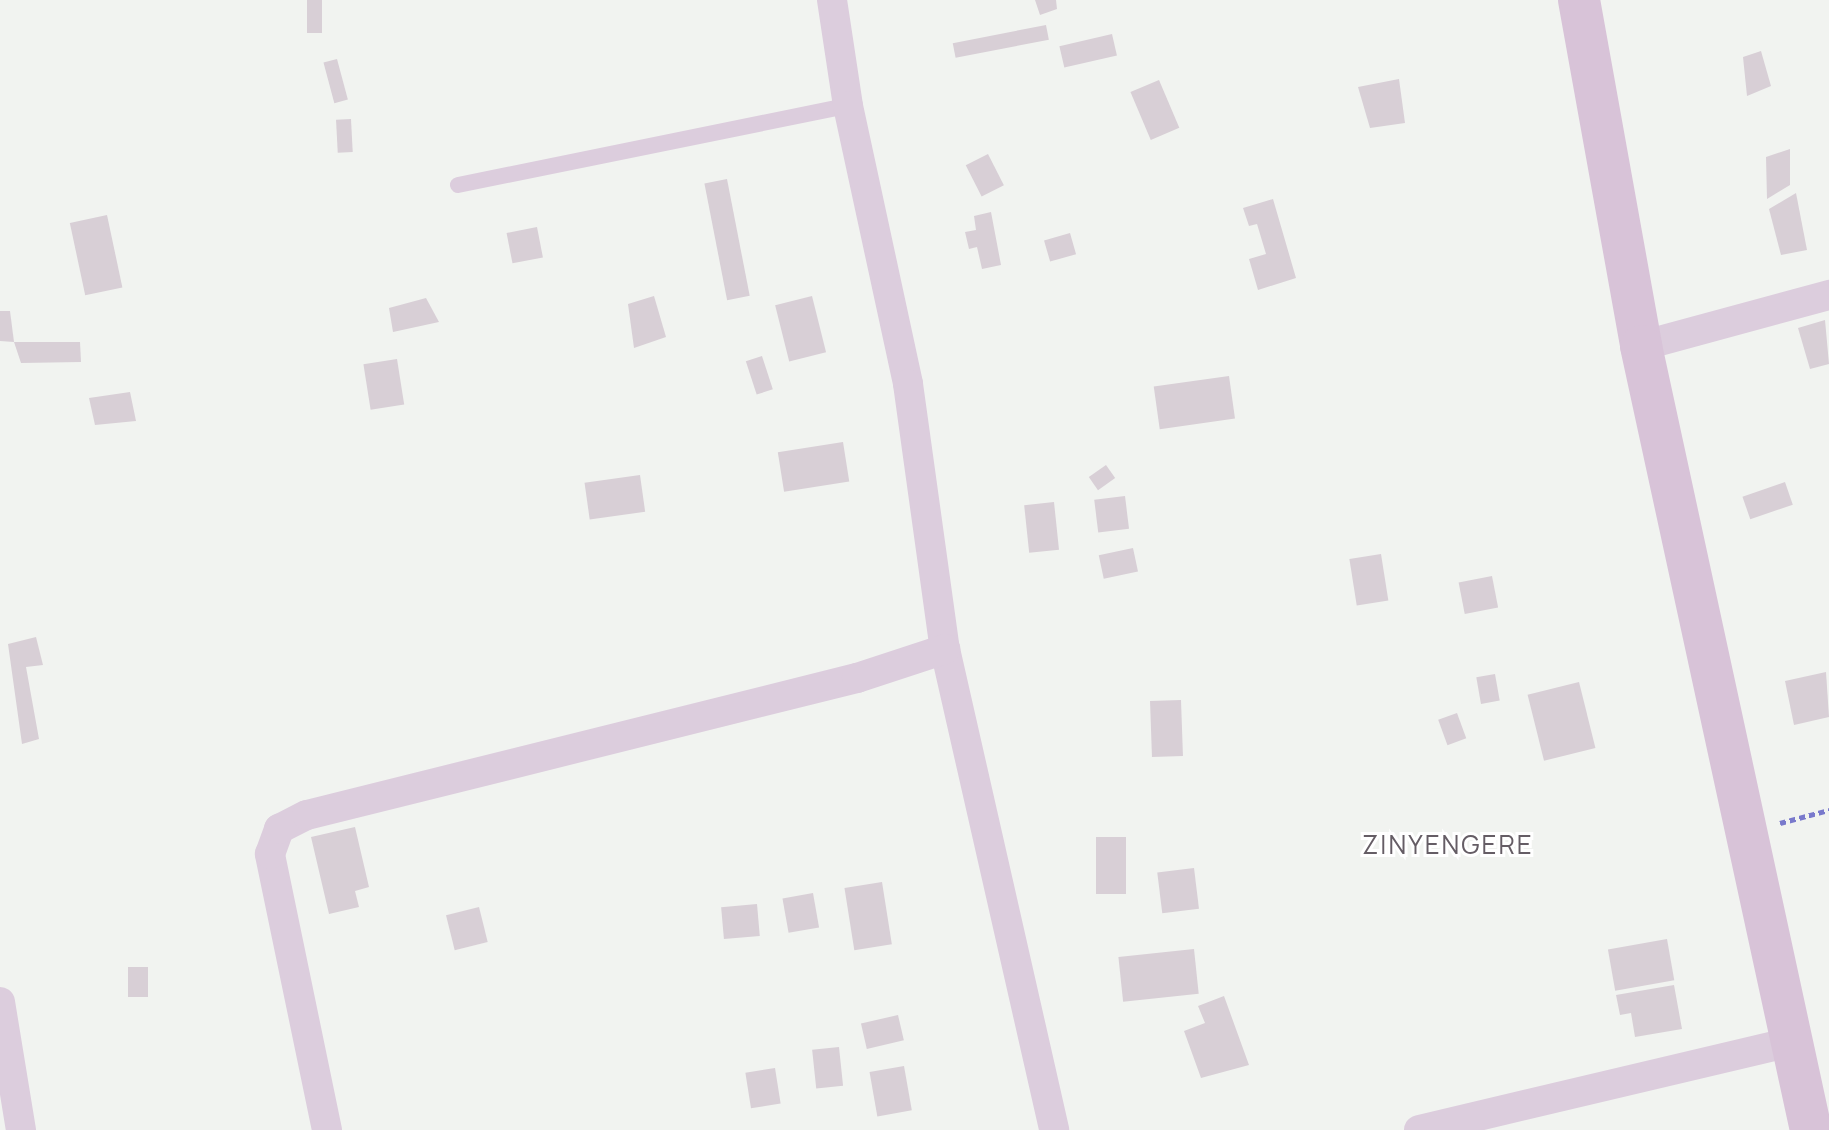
<!DOCTYPE html>
<style>
body{margin:0}
#map{position:relative;width:1829px;height:1130px;overflow:hidden;background:#f1f3f0;font-family:Manrope,sans-serif}
div>[style]{position:absolute}
.building>*{inset:0;background:#d8cfd6;transform-origin:0 0}
.path>*{height:5px;margin-top:-2.5px;transform-origin:0;background:repeating-linear-gradient(90deg,#7979cc 0 6px,transparent 0 10px)}
.lane>*{height:16px;margin:-8px;padding:0 8px;transform-origin:8px;border-radius:8px;background:#dccddd}
.street>*{height:30px;margin:-15px;padding:0 15px;transform-origin:15px;border-radius:15px;background:#dccddd}
.secondary>*{height:42px;margin:-21px;padding:0 21px;transform-origin:21px;border-radius:21px;background:#d8c3d8}
span{translate:-50% -50%;white-space:nowrap;text-align:center;line-height:1.15;-webkit-text-stroke:6px #fff;paint-order:stroke}
.neighbourhood-label{font-size:26px;color:#655d65;letter-spacing:2px}
</style>
<div id="map">
<div class="building">
<i style="left:307px;top:0;width:15px;height:33px"></i>
<i style="clip-path:polygon(1035px 0,1056px 0,1057px 9px,1040px 15px)"></i>
<i style="left:1046px;top:25px;width:15px;height:95px;rotate:79deg"></i>
<i style="left:1112px;top:34px;width:22px;height:54px;rotate:77deg"></i>
<i style="clip-path:polygon(1761px 51px,1771px 86px,1747px 96px,1743px 57px)"></i>
<i style="left:337px;top:59px;width:42px;height:14px;rotate:75deg"></i>
<i style="clip-path:polygon(1399px 79px,1405px 123px,1370px 128px,1358px 87px)"></i>
<i style="left:1159px;top:80px;width:52px;height:31px;rotate:67deg"></i>
<i style="left:351px;top:119px;width:33px;height:15px;rotate:87deg"></i>
<i style="clip-path:polygon(1790px 149px,1790px 185px,1767px 199px,1766px 157px)"></i>
<i style="left:988px;top:154px;width:35px;height:25px;rotate:63deg"></i>
<i style="left:727px;top:179px;width:119px;height:23px;rotate:79deg"></i>
<i style="clip-path:polygon(1796px 193px,1807px 250px,1781px 255px,1769px 209px)"></i>
<i style="clip-path:polygon(1273px 199px,1296px 278px,1258px 290px,1249px 259px,1266px 254px,1257px 224px,1249px 226px,1243px 208px)"></i>
<i style="clip-path:polygon(991px 212px,1001px 265px,982px 269px,977px 247px,969px 249px,965px 232px,976px 230px,974px 216px)"></i>
<i style="left:107px;top:215px;width:74px;height:38px;rotate:78deg"></i>
<i style="left:537px;top:227px;width:31px;height:31px;rotate:79deg"></i>
<i style="left:1070px;top:233px;width:22px;height:27px;rotate:74deg"></i>
<i style="clip-path:polygon(654px 296px,666px 337px,634px 348px,628px 304px)"></i>
<i style="left:812px;top:296px;width:58px;height:38px;rotate:76deg"></i>
<i style="clip-path:polygon(426px 298px,439px 322px,393px 332px,389px 308px)"></i>
<i style="clip-path:polygon(0 311px,10px 311px,14px 342px,0 341px)"></i>
<i style="clip-path:polygon(1825px 320px,1829px 364px,1810px 369px,1798px 328px)"></i>
<i style="clip-path:polygon(14px 342px,80px 342px,81px 362px,21px 363px)"></i>
<i style="left:762px;top:356px;width:35px;height:17px;rotate:72deg"></i>
<i style="left:397px;top:359px;width:46px;height:34px;rotate:81deg"></i>
<i style="left:1229px;top:376px;width:43px;height:76px;rotate:82deg"></i>
<i style="clip-path:polygon(130px 392px,136px 421px,95px 425px,89px 398px)"></i>
<i style="left:843px;top:442px;width:40px;height:66px;rotate:81deg"></i>
<i style="left:1106px;top:465px;width:16px;height:21px;rotate:55deg"></i>
<i style="left:640px;top:475px;width:37px;height:56px;rotate:82deg"></i>
<i style="left:1785px;top:482px;width:24px;height:45px;rotate:71deg"></i>
<i style="left:1125px;top:496px;width:33px;height:31px;rotate:83deg"></i>
<i style="left:1054px;top:502px;width:48px;height:30px;rotate:84deg"></i>
<i style="left:1133px;top:548px;width:24px;height:35px;rotate:78deg"></i>
<i style="left:1381px;top:554px;width:47px;height:32px;rotate:81deg"></i>
<i style="left:1492px;top:576px;width:32px;height:34px;rotate:79deg"></i>
<i style="clip-path:polygon(36px 637px,43px 665px,26px 667px,39px 739px,22px 744px,8px 644px)"></i>
<i style="clip-path:polygon(1826px 672px,1829px 717px,1794px 725px,1785px 681px)"></i>
<i style="left:1495px;top:674px;width:27px;height:19px;rotate:80deg"></i>
<i style="left:1579px;top:682px;width:68px;height:53px;rotate:76deg"></i>
<i style="left:1181px;top:700px;width:56px;height:31px;rotate:88deg"></i>
<i style="left:1457px;top:713px;width:27px;height:20px;rotate:70deg"></i>
<i style="clip-path:polygon(355px 827px,369px 887px,355px 891px,359px 907px,329px 914px,311px 837px)"></i>
<i style="left:1096px;top:837px;width:30px;height:57px"></i>
<i style="left:1194px;top:868px;width:41px;height:37px;rotate:83deg"></i>
<i style="left:882px;top:882px;width:63px;height:38px;rotate:81deg"></i>
<i style="left:813px;top:893px;width:35px;height:31px;rotate:80deg"></i>
<i style="left:757px;top:904px;width:32px;height:36px;rotate:85deg"></i>
<i style="left:479px;top:907px;width:36px;height:34px;rotate:76deg"></i>
<i style="left:1667px;top:939px;width:42px;height:60px;rotate:80deg"></i>
<i style="left:1194px;top:949px;width:45px;height:76px;rotate:84deg"></i>
<i style="left:128px;top:967px;width:20px;height:30px"></i>
<i style="clip-path:polygon(1674px 985px,1682px 1029px,1635px 1037px,1631px 1013px,1620px 1015px,1616px 995px)"></i>
<i style="clip-path:polygon(1224px 996px,1249px 1065px,1201px 1078px,1184px 1031px,1205px 1023px,1198px 1006px)"></i>
<i style="left:898px;top:1015px;width:26px;height:38px;rotate:77deg"></i>
<i style="left:839px;top:1047px;width:39px;height:27px;rotate:84deg"></i>
<i style="left:904px;top:1066px;width:45px;height:35px;rotate:80deg"></i>
<i style="left:775px;top:1068px;width:36px;height:30px;rotate:81deg"></i>
</div>
<div class="path">
<i style="left:1780px;top:823px;width:51px;rotate:-14.9deg"></i>
</div>
<div class="lane">
<i style="left:458px;top:185px;width:398px;rotate:-11.5deg"></i>
</div>
<div class="street">
<i style="left:832px;top:0;width:107px;rotate:81.4deg"></i>
<i style="left:848px;top:106px;width:284px;rotate:77.8deg"></i>
<i style="left:908px;top:384px;width:268px;rotate:82.1deg"></i>
<i style="left:945px;top:649px;width:493px;rotate:77.2deg"></i>
<i style="left:1641px;top:346px;width:195px;rotate:-15.2deg"></i>
<i style="left:0;top:1002px;width:130px;rotate:80.7deg"></i>
<i style="left:327px;top:1130px;width:282px;rotate:-101.7deg"></i>
<i style="left:270px;top:854px;width:27px;rotate:-70deg"></i>
<i style="left:279px;top:829px;width:31px;rotate:-27deg"></i>
<i style="left:307px;top:815px;width:567px;rotate:-13.99deg"></i>
<i style="left:857px;top:678px;width:93px;rotate:-18.2deg"></i>
<i style="left:1419px;top:1130px;width:382px;rotate:-13.3deg"></i>
</div>
<div class="secondary">
<i style="left:1579px;top:0;width:352px;rotate:79.8deg"></i>
<i style="left:1641px;top:346px;width:802px;rotate:77.77deg"></i>
</div>
<div class="neighbourhood-label">
<span style="left:1448px;top:845px">ZINYENGERE</span>
</div>
</div>
